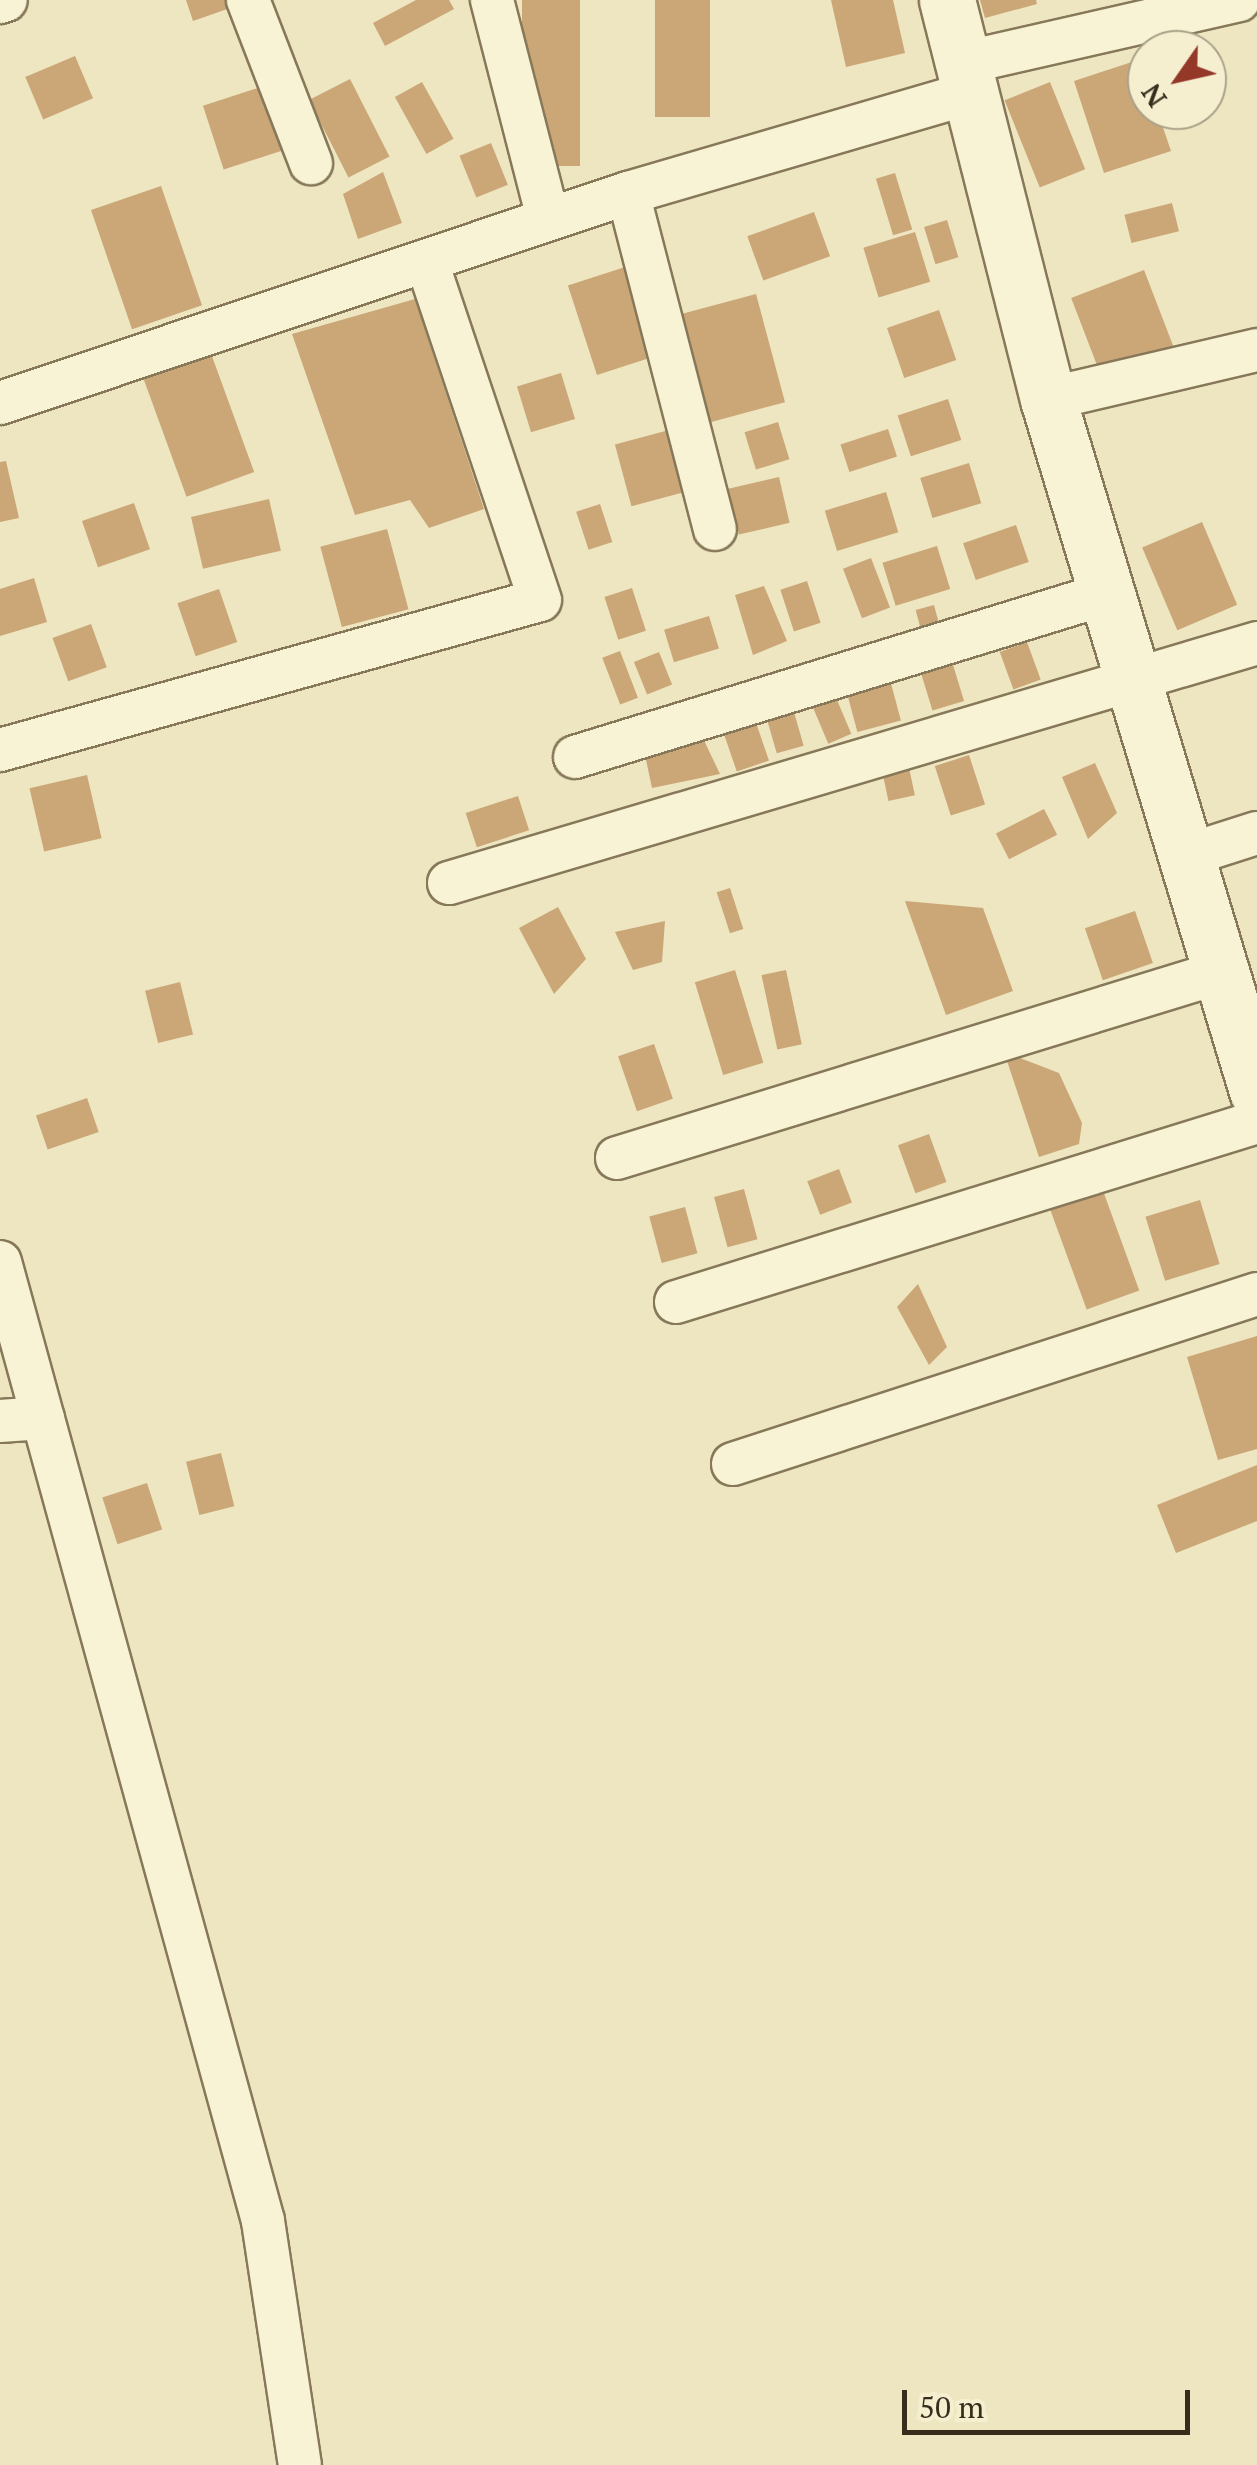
<!DOCTYPE html>
<style>
body{margin:0}
#map{position:relative;width:1257px;height:2465px;overflow:hidden;background:#ede6c1;font-family:"PT Serif",serif}
div>[style]{position:absolute}
.building>*{inset:0;background:#cba677;transform-origin:0 0}
.roads{filter:drop-shadow(2px 0 #867859) drop-shadow(-2px 0 #867859) drop-shadow(0 2px #867859) drop-shadow(0 -2px #867859)}
.minor>*{height:42px;margin:-21px;padding:0 21px;transform-origin:21px;border-radius:21px;background:#f8f3d4}
.tertiary>*{height:55px;margin:-27.5px;padding:0 27.5px;transform-origin:27.5px;border-radius:27.5px;background:#f8f3d4}
span{translate:-50% -50%;white-space:nowrap;text-align:center;line-height:1.15;-webkit-text-stroke:9px #f5efd0;paint-order:stroke}
.north{position:absolute;left:1127px;top:30px;width:100px;height:100px;box-sizing:border-box;background:#f5efd0;border:2px solid #a9a188;border-radius:50%;rotate:236deg;font-size:28px;font-weight:700;line-height:40px;text-align:center;color:#362d1d}
.north::after{content:'';display:block;margin:auto;width:35px;height:45px;background:#94392a;clip-path:polygon(50% 0,100% 100%,50% 72%,0 100%)}
.scale{position:absolute;left:902px;top:2390px;width:288px;height:45px;box-sizing:border-box;border:5px solid #362d1d;border-top:0;padding-left:12px;font-size:30px;line-height:35px;white-space:nowrap;color:#362d1d;-webkit-text-stroke:8px #f5efd0;paint-order:stroke}
</style>
<div id="map">
<div class="building">
<i style="clip-path:polygon(186px 0,231px 0,233px 7px,193px 21px)"></i>
<i style="clip-path:polygon(416px 0,449px 0,454px 9px,385px 46px,373px 23px)"></i>
<i style="left:522px;top:0;width:58px;height:166px"></i>
<i style="left:655px;top:0;width:55px;height:117px"></i>
<i style="clip-path:polygon(831px 0,893px 0,905px 53px,846px 67px)"></i>
<i style="clip-path:polygon(980px 0,1036px 0,1037px 4px,985px 18px)"></i>
<i style="left:75px;top:56px;width:46px;height:54px;rotate:67deg"></i>
<i style="clip-path:polygon(1141px 59px,1147px 110px,1157px 110px,1171px 151px,1104px 173px,1074px 81px)"></i>
<i style="left:350px;top:79px;width:87px;height:46px;rotate:63deg"></i>
<i style="left:422px;top:82px;width:65px;height:31px;rotate:61deg"></i>
<i style="left:1050px;top:82px;width:94px;height:49px;rotate:68deg"></i>
<i style="left:261px;top:87px;width:67px;height:61px;rotate:72deg"></i>
<i style="left:491px;top:143px;width:45px;height:34px;rotate:68deg"></i>
<i style="clip-path:polygon(383px 172px,402px 223px,358px 239px,343px 194px)"></i>
<i style="left:895px;top:173px;width:59px;height:20px;rotate:73deg"></i>
<i style="left:161px;top:186px;width:126px;height:74px;rotate:71deg"></i>
<i style="left:1172px;top:203px;width:29px;height:49px;rotate:76deg"></i>
<i style="left:814px;top:212px;width:47px;height:71px;rotate:70deg"></i>
<i style="left:947px;top:220px;width:39px;height:24px;rotate:73deg"></i>
<i style="left:915px;top:232px;width:52px;height:54px;rotate:73deg"></i>
<i style="left:625px;top:267px;width:94px;height:60px;rotate:72deg"></i>
<i style="left:1144px;top:270px;width:85px;height:78px;rotate:69deg"></i>
<i style="left:756px;top:294px;width:112px;height:83px;rotate:75deg"></i>
<i style="clip-path:polygon(415px 299px,484px 509px,429px 528px,410px 500px,355px 515px,292px 334px)"></i>
<i style="left:939px;top:310px;width:53px;height:55px;rotate:71deg"></i>
<i style="left:209px;top:348px;width:132px;height:72px;rotate:70deg"></i>
<i style="left:561px;top:373px;width:48px;height:46px;rotate:73deg"></i>
<i style="left:948px;top:399px;width:43px;height:53px;rotate:72deg"></i>
<i style="left:778px;top:422px;width:39px;height:35px;rotate:73deg"></i>
<i style="left:888px;top:429px;width:29px;height:50px;rotate:72deg"></i>
<i style="left:669px;top:430px;width:64px;height:56px;rotate:75deg"></i>
<i style="clip-path:polygon(6px 461px,19px 518px,0 522px,0 462px)"></i>
<i style="left:969px;top:463px;width:42px;height:51px;rotate:73deg"></i>
<i style="left:779px;top:477px;width:47px;height:52px;rotate:77deg"></i>
<i style="left:886px;top:492px;width:42px;height:64px;rotate:73deg"></i>
<i style="left:269px;top:499px;width:53px;height:80px;rotate:77deg"></i>
<i style="left:134px;top:503px;width:49px;height:55px;rotate:71deg"></i>
<i style="left:600px;top:504px;width:40px;height:25px;rotate:72deg"></i>
<i style="left:1202px;top:522px;width:90px;height:65px;rotate:67deg"></i>
<i style="left:1016px;top:525px;width:39px;height:56px;rotate:71deg"></i>
<i style="left:387px;top:529px;width:83px;height:69px;rotate:75deg"></i>
<i style="left:937px;top:546px;width:45px;height:57px;rotate:73deg"></i>
<i style="left:871px;top:558px;width:53px;height:30px;rotate:69deg"></i>
<i style="clip-path:polygon(34px 578px,47px 622px,0 636px,0 589px)"></i>
<i style="left:807px;top:581px;width:44px;height:28px;rotate:72deg"></i>
<i style="clip-path:polygon(764px 586px,787px 641px,753px 655px,735px 595px)"></i>
<i style="left:632px;top:588px;width:45px;height:29px;rotate:72deg"></i>
<i style="left:219px;top:589px;width:56px;height:44px;rotate:71deg"></i>
<i style="left:934px;top:605px;width:34px;height:19px;rotate:75deg"></i>
<i style="left:709px;top:616px;width:34px;height:47px;rotate:73deg"></i>
<i style="left:91px;top:624px;width:46px;height:41px;rotate:70deg"></i>
<i style="left:1027px;top:642px;width:40px;height:29px;rotate:70deg"></i>
<i style="left:620px;top:651px;width:50px;height:19px;rotate:69deg"></i>
<i style="left:659px;top:652px;width:35px;height:27px;rotate:68deg"></i>
<i style="left:950px;top:655px;width:48px;height:33px;rotate:73deg"></i>
<i style="left:889px;top:676px;width:46px;height:45px;rotate:75deg"></i>
<i style="left:831px;top:686px;width:52px;height:25px;rotate:67deg"></i>
<i style="left:794px;top:712px;width:35px;height:28px;rotate:74deg"></i>
<i style="left:754px;top:717px;width:46px;height:34px;rotate:71deg"></i>
<i style="clip-path:polygon(699px 730px,720px 774px,652px 788px,645px 755px)"></i>
<i style="left:969px;top:755px;width:52px;height:36px;rotate:72deg"></i>
<i style="left:908px;top:763px;width:33px;height:27px;rotate:78deg"></i>
<i style="clip-path:polygon(1095px 763px,1117px 813px,1088px 839px,1062px 777px)"></i>
<i style="left:87px;top:775px;width:65px;height:59px;rotate:77deg"></i>
<i style="left:518px;top:796px;width:36px;height:55px;rotate:72deg"></i>
<i style="left:1044px;top:809px;width:29px;height:54px;rotate:63deg"></i>
<i style="left:730px;top:888px;width:43px;height:14px;rotate:72deg"></i>
<i style="clip-path:polygon(905px 901px,983px 908px,1013px 991px,946px 1015px)"></i>
<i style="clip-path:polygon(558px 907px,586px 959px,554px 994px,519px 928px)"></i>
<i style="left:1135px;top:911px;width:55px;height:53px;rotate:71deg"></i>
<i style="clip-path:polygon(665px 921px,662px 962px,633px 970px,615px 932px)"></i>
<i style="left:735px;top:970px;width:97px;height:42px;rotate:73deg"></i>
<i style="left:786px;top:970px;width:76px;height:25px;rotate:78deg"></i>
<i style="left:180px;top:982px;width:54px;height:36px;rotate:76deg"></i>
<i style="left:654px;top:1044px;width:58px;height:38px;rotate:71deg"></i>
<i style="clip-path:polygon(1004px 1052px,1059px 1073px,1082px 1123px,1079px 1144px,1039px 1157px)"></i>
<i style="left:87px;top:1098px;width:36px;height:54px;rotate:71deg"></i>
<i style="left:929px;top:1134px;width:51px;height:33px;rotate:70deg"></i>
<i style="left:839px;top:1169px;width:36px;height:34px;rotate:69deg"></i>
<i style="left:1102px;top:1188px;width:109px;height:56px;rotate:70deg"></i>
<i style="left:744px;top:1189px;width:52px;height:31px;rotate:75deg"></i>
<i style="left:1200px;top:1200px;width:67px;height:57px;rotate:73deg"></i>
<i style="left:685px;top:1207px;width:48px;height:37px;rotate:75deg"></i>
<i style="clip-path:polygon(918px 1284px,947px 1347px,929px 1365px,897px 1307px)"></i>
<i style="clip-path:polygon(1257px 1336px,1257px 1449px,1218px 1460px,1187px 1357px)"></i>
<i style="left:221px;top:1453px;width:55px;height:36px;rotate:76deg"></i>
<i style="clip-path:polygon(1257px 1465px,1257px 1521px,1176px 1553px,1157px 1505px)"></i>
<i style="left:147px;top:1483px;width:49px;height:47px;rotate:72deg"></i>
</div>
<div class="roads">
<div class="minor">
<i style="left:248px;top:0;width:175px;rotate:68.9deg"></i>
<i style="left:492px;top:0;width:225px;rotate:75.6deg"></i>
<i style="left:0;top:2px;width:6px;rotate:-18deg"></i>
<i style="left:958px;top:64px;width:288px;rotate:-12.8deg"></i>
<i style="left:628px;top:193px;width:347px;rotate:75.5deg"></i>
<i style="left:1048px;top:399px;width:215px;rotate:-13.2deg"></i>
<i style="left:0;top:403px;width:662px;rotate:-18.49deg"></i>
<i style="left:628px;top:193px;width:350px;rotate:-16.3deg"></i>
<i style="left:0;top:750px;width:560px;rotate:-15.52deg"></i>
<i style="left:540px;top:600px;width:356px;rotate:-108.5deg"></i>
<i style="left:575px;top:757px;width:558px;rotate:-17.1deg"></i>
<i style="left:1191px;top:854px;width:69px;rotate:-17.7deg"></i>
<i style="left:449px;top:883px;width:843px;rotate:-16.54deg"></i>
<i style="left:617px;top:1158px;width:635px;rotate:-17.12deg"></i>
<i style="left:0;top:1262px;width:994px;rotate:74.66deg"></i>
<i style="left:263px;top:2221px;width:247px;rotate:81.4deg"></i>
<i style="left:676px;top:1302px;width:608px;rotate:-17.21deg"></i>
<i style="left:0;top:1421px;width:43px;rotate:-4deg"></i>
<i style="left:733px;top:1464px;width:551px;rotate:-17.97deg"></i>
</div>
<div class="tertiary">
<i style="left:947px;top:0;width:412px;rotate:75.8deg"></i>
<i style="left:1048px;top:399px;width:723px;rotate:73.19deg"></i>
</div>
</div>
<div class="north">N</div>
<div class="scale">50 m</div>
</div>
